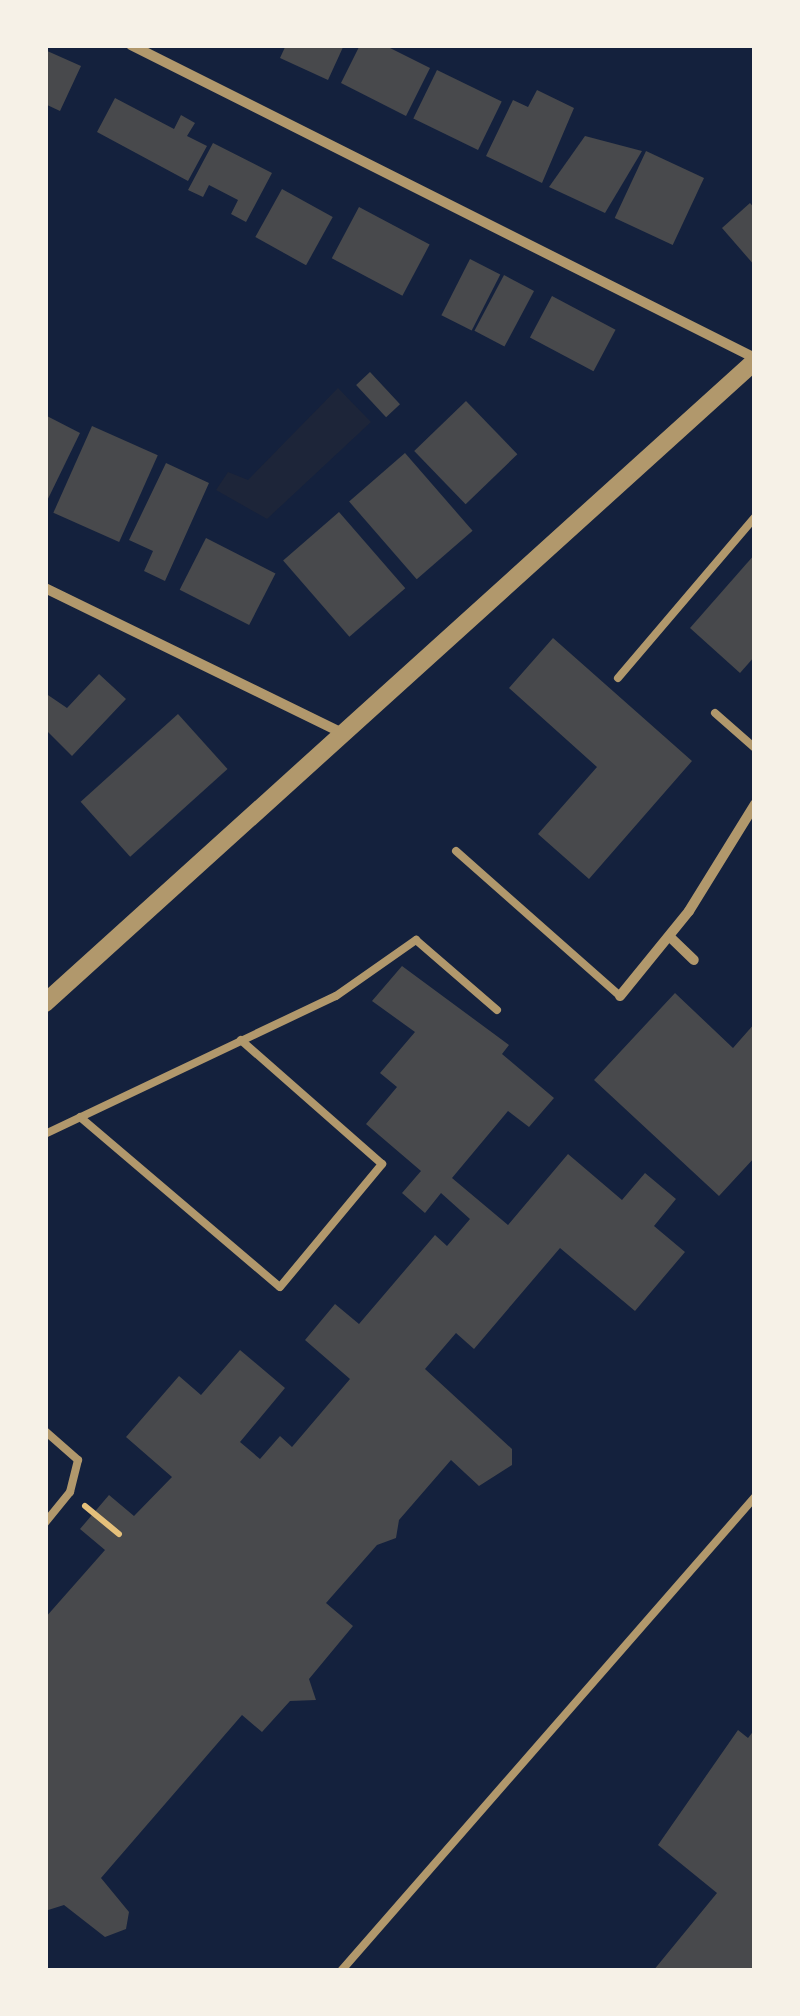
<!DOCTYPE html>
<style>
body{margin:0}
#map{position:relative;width:800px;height:2016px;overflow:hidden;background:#14213d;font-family:Rubik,sans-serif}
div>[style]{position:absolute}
.green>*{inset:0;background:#1d2539}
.building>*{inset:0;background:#48494c;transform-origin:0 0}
.path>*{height:6px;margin:-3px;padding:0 3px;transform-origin:3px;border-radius:3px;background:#e5c07b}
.service>*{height:8px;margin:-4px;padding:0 4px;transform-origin:4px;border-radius:4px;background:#b1986c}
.minor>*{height:10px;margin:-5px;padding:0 5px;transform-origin:5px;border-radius:5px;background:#b1986c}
.tertiary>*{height:18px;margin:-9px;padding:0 9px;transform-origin:9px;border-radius:9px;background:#b1986c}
span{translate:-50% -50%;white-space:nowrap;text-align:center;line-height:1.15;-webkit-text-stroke:8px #f6f1e7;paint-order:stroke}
.frame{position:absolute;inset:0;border:48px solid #f6f1e7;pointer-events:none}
</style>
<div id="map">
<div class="green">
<i style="clip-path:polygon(338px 388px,371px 422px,267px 519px,216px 490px,228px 472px,248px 480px)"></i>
</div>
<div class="building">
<i style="clip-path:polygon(286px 45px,344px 45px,328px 80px,280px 58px)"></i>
<i style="clip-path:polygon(360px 45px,384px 45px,430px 68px,406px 116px,341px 83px)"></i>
<i style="clip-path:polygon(45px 50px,81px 66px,60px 111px,45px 104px)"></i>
<i style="left:437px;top:70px;width:72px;height:54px;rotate:26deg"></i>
<i style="clip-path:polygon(537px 90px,574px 108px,542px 183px,486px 156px,513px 100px,528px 107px)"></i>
<i style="clip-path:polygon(115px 98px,174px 129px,181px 115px,195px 123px,187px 136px,207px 146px,188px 181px,97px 132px)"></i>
<i style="clip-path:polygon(585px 136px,642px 151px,605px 213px,549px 187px)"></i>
<i style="clip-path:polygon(213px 143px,272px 173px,246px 222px,231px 214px,238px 200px,209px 185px,203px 197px,188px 190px)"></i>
<i style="left:646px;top:151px;width:64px;height:74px;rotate:25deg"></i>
<i style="left:282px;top:189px;width:58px;height:55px;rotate:29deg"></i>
<i style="clip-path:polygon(750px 203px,755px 209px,755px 266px,722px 228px)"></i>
<i style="left:359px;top:207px;width:80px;height:58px;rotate:28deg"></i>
<i style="left:470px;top:259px;width:34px;height:63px;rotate:27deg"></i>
<i style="left:504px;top:275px;width:34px;height:63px;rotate:28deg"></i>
<i style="left:552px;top:296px;width:72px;height:47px;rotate:28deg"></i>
<i style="left:370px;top:372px;width:44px;height:19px;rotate:47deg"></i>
<i style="left:466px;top:401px;width:74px;height:72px;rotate:46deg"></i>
<i style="clip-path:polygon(45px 415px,80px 433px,45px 505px)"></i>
<i style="left:92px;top:426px;width:72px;height:95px;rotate:24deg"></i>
<i style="left:405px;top:453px;width:103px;height:74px;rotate:49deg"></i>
<i style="clip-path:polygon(166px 463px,209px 483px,165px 581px,144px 571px,153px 551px,129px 540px)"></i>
<i style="left:339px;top:512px;width:101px;height:74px;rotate:49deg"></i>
<i style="left:206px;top:538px;width:78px;height:58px;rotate:27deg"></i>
<i style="clip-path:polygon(755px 554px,755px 656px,740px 673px,690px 628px)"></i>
<i style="clip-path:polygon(553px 638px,692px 761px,589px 879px,538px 834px,597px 767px,509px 688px)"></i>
<i style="clip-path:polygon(99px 674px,126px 699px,72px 756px,45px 729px,45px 693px,67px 708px)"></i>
<i style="left:178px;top:714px;width:74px;height:131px;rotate:48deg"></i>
<i style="clip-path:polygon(402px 966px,509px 1045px,502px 1054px,554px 1098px,529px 1127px,508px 1111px,452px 1178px,508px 1225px,568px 1154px,622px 1200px,645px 1173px,676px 1199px,654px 1226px,685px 1252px,635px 1311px,560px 1248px,474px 1349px,456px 1333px,425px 1369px,512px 1449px,512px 1465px,479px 1486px,451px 1460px,399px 1520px,396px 1538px,377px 1545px,326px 1603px,353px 1626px,309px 1679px,316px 1700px,290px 1701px,262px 1732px,242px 1715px,101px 1878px,129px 1912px,126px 1929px,105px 1937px,64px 1905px,45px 1911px,45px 1618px,105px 1550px,80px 1529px,109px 1495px,134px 1516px,172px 1477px,126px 1437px,179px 1376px,201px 1395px,240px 1350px,285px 1388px,240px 1442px,260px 1459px,280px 1436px,292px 1447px,350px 1379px,305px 1340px,335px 1304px,359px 1324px,435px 1235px,447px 1246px,470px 1219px,441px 1193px,425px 1213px,402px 1193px,421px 1171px,366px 1124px,397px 1087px,380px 1073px,415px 1032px,372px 1001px)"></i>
<i style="clip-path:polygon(675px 993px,733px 1048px,755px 1023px,755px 1157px,719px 1196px,594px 1080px)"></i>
<i style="clip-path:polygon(755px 1729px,755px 1971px,653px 1971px,717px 1893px,658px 1845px,738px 1730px,748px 1738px)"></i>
</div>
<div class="path">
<i style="left:85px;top:1506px;width:44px;rotate:39.5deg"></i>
</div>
<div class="service">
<i style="left:618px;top:678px;width:211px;rotate:-49.6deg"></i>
<i style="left:715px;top:713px;width:53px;rotate:41.2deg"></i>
<i style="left:456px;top:851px;width:219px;rotate:41.5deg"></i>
<i style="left:80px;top:1117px;width:262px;rotate:40.4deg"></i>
<i style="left:280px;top:1287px;width:160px;rotate:-50.3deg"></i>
<i style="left:382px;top:1164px;width:188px;rotate:-138.7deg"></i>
<i style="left:45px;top:1134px;width:322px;rotate:-25.4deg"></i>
<i style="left:336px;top:996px;width:98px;rotate:-35deg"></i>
<i style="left:416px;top:940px;width:107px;rotate:40.8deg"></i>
<i style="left:45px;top:1431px;width:44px;rotate:41.3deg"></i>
<i style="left:78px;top:1460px;width:33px;rotate:104deg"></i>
<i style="left:70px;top:1492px;width:40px;rotate:129deg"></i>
<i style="left:341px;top:1971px;width:629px;rotate:-48.87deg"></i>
</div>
<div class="minor">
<i style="left:131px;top:45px;width:698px;rotate:26.64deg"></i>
<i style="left:45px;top:588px;width:333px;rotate:26deg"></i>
<i style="left:670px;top:937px;width:33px;rotate:44deg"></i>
<i style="left:620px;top:996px;width:109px;rotate:-50.9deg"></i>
<i style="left:689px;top:911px;width:126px;rotate:-58.3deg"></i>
</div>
<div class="tertiary">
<i style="left:45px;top:1003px;width:957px;rotate:-42.12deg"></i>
</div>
<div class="frame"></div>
</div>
